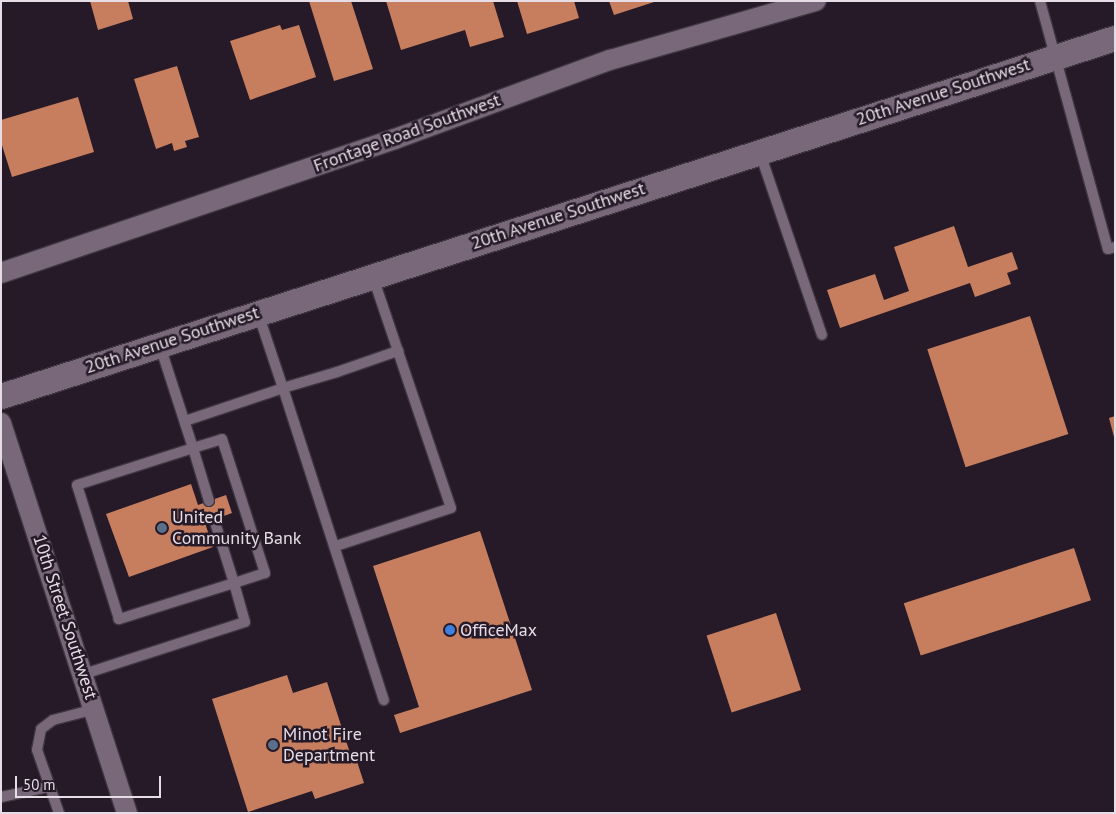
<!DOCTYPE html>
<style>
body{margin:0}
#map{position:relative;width:1116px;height:814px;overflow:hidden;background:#261a28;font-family:"PT Sans",sans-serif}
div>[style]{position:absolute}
.building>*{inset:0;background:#c67e5e;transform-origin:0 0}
.roads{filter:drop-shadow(1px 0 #3e3540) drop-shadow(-1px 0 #3e3540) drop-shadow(0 1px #3e3540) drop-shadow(0 -1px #3e3540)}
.service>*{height:10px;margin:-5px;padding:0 5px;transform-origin:5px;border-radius:5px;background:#78687a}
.minor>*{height:20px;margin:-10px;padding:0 10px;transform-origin:10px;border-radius:10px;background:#78687a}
.tertiary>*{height:25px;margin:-12.5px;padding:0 12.5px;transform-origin:12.5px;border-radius:12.5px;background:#78687a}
.dots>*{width:14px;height:14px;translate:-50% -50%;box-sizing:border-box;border:2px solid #261a28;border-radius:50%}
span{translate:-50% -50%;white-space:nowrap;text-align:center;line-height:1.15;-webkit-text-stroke:5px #261a28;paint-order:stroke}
.street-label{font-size:18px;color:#e6dde7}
.poi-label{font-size:18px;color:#e6dde7}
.left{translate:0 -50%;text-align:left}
.frame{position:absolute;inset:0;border:2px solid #e6dde7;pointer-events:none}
.scale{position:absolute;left:15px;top:776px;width:146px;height:22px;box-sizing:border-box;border:2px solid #e6dde7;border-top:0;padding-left:6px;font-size:15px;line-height:18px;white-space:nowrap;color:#e6dde7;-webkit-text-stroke:4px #261a28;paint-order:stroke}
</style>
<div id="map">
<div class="building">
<i style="clip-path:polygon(90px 1px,128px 1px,133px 19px,98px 30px)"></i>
<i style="clip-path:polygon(309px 1px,351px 1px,373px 69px,334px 81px)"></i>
<i style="clip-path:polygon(386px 1px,493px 1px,504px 37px,470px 47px,465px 30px,401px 50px)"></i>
<i style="clip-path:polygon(517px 1px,574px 1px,579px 18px,527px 34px)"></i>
<i style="clip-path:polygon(609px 1px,654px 1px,654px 2px,614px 15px)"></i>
<i style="clip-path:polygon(280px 25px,282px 30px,299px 25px,316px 77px,250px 100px,230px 41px)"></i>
<i style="clip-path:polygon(177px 66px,199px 137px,185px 141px,187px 147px,174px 151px,172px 143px,156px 149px,134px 79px)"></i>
<i style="clip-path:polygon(78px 97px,94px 152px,12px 177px,1px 142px,1px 120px)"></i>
<i style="clip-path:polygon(954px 226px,968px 267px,1012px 252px,1018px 269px,1007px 273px,1011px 284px,975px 297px,970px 283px,840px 328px,827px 290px,875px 274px,884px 300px,909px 291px,894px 247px)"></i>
<i style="left:1030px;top:316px;width:124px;height:108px;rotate:72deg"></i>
<i style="clip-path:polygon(1115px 416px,1115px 436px,1114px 437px,1109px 418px)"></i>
<i style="clip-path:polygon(191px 484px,198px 505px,226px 495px,232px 513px,205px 523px,213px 547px,129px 577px,106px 514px)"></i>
<i style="clip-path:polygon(480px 531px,532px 690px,400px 733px,394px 715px,419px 707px,373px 566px)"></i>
<i style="left:1074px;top:548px;width:55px;height:179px;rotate:72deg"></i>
<i style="left:776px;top:613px;width:81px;height:73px;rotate:72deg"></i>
<i style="clip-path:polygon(287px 675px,293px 693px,327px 682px,350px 753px,354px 752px,364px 783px,315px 799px,312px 791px,248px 812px,212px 699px)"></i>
</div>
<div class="roads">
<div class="service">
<i style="left:1040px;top:1px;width:257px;rotate:74.7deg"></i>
<i style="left:1108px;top:249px;width:7px;rotate:-16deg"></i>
<i style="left:760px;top:153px;width:192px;rotate:71.2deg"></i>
<i style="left:258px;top:313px;width:79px;rotate:71.6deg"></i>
<i style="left:283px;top:388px;width:56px;rotate:-16.5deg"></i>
<i style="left:337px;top:372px;width:65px;rotate:-19deg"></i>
<i style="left:398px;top:351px;width:78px;rotate:-108.7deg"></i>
<i style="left:185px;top:421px;width:103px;rotate:-18.6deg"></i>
<i style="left:283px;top:388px;width:328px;rotate:72.1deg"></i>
<i style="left:209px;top:501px;width:55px;rotate:-106.8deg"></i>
<i style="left:193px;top:448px;width:30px;rotate:-17deg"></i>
<i style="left:222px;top:439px;width:141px;rotate:72.2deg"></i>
<i style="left:265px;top:573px;width:33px;rotate:162deg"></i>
<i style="left:234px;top:583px;width:67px;rotate:-107.4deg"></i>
<i style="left:336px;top:546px;width:121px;rotate:-18.3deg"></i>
<i style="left:451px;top:508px;width:166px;rotate:-108.7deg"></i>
<i style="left:84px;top:674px;width:169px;rotate:-17.9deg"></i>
<i style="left:245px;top:622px;width:41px;rotate:-105.8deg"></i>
<i style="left:234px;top:583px;width:121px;rotate:162.6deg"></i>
<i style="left:119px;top:619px;width:140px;rotate:-107.4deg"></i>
<i style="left:77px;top:485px;width:122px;rotate:-17.7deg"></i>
<i style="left:193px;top:448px;width:107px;rotate:-107.9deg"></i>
<i style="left:1px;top:797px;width:48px;rotate:-12deg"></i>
<i style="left:59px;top:813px;width:67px;rotate:-109.2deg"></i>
<i style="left:37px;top:750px;width:21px;rotate:-79deg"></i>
<i style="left:41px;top:729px;width:15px;rotate:-37deg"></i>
<i style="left:53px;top:720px;width:43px;rotate:-14.7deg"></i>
</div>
<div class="minor">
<i style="left:1px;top:273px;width:416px;rotate:-18.8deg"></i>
<i style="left:395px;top:139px;width:229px;rotate:-20.2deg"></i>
<i style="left:610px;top:60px;width:214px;rotate:-16deg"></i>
<i style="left:1px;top:423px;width:410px;rotate:72.1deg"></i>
</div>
<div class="tertiary">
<i style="left:1px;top:396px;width:1170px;rotate:-17.82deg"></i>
</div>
</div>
<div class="dots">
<i style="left:162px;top:528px;background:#5c6f8a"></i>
<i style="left:450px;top:630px;background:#3f7fe0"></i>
<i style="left:273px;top:745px;background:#5c6f8a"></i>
</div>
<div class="street-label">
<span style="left:943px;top:92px;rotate:-18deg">20th Avenue Southwest</span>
<span style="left:407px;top:133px;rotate:-20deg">Frontage Road Southwest</span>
<span style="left:558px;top:216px;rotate:-18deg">20th Avenue Southwest</span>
<span style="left:172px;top:340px;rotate:-18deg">20th Avenue Southwest</span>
<span style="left:65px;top:617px;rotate:72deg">10th Street Southwest</span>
</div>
<div class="poi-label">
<span class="left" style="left:172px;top:528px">United<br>Community Bank</span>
<span class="left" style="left:460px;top:630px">OfficeMax</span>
<span class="left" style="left:283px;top:745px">Minot Fire<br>Department</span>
</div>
<div class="frame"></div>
<div class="scale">50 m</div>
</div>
